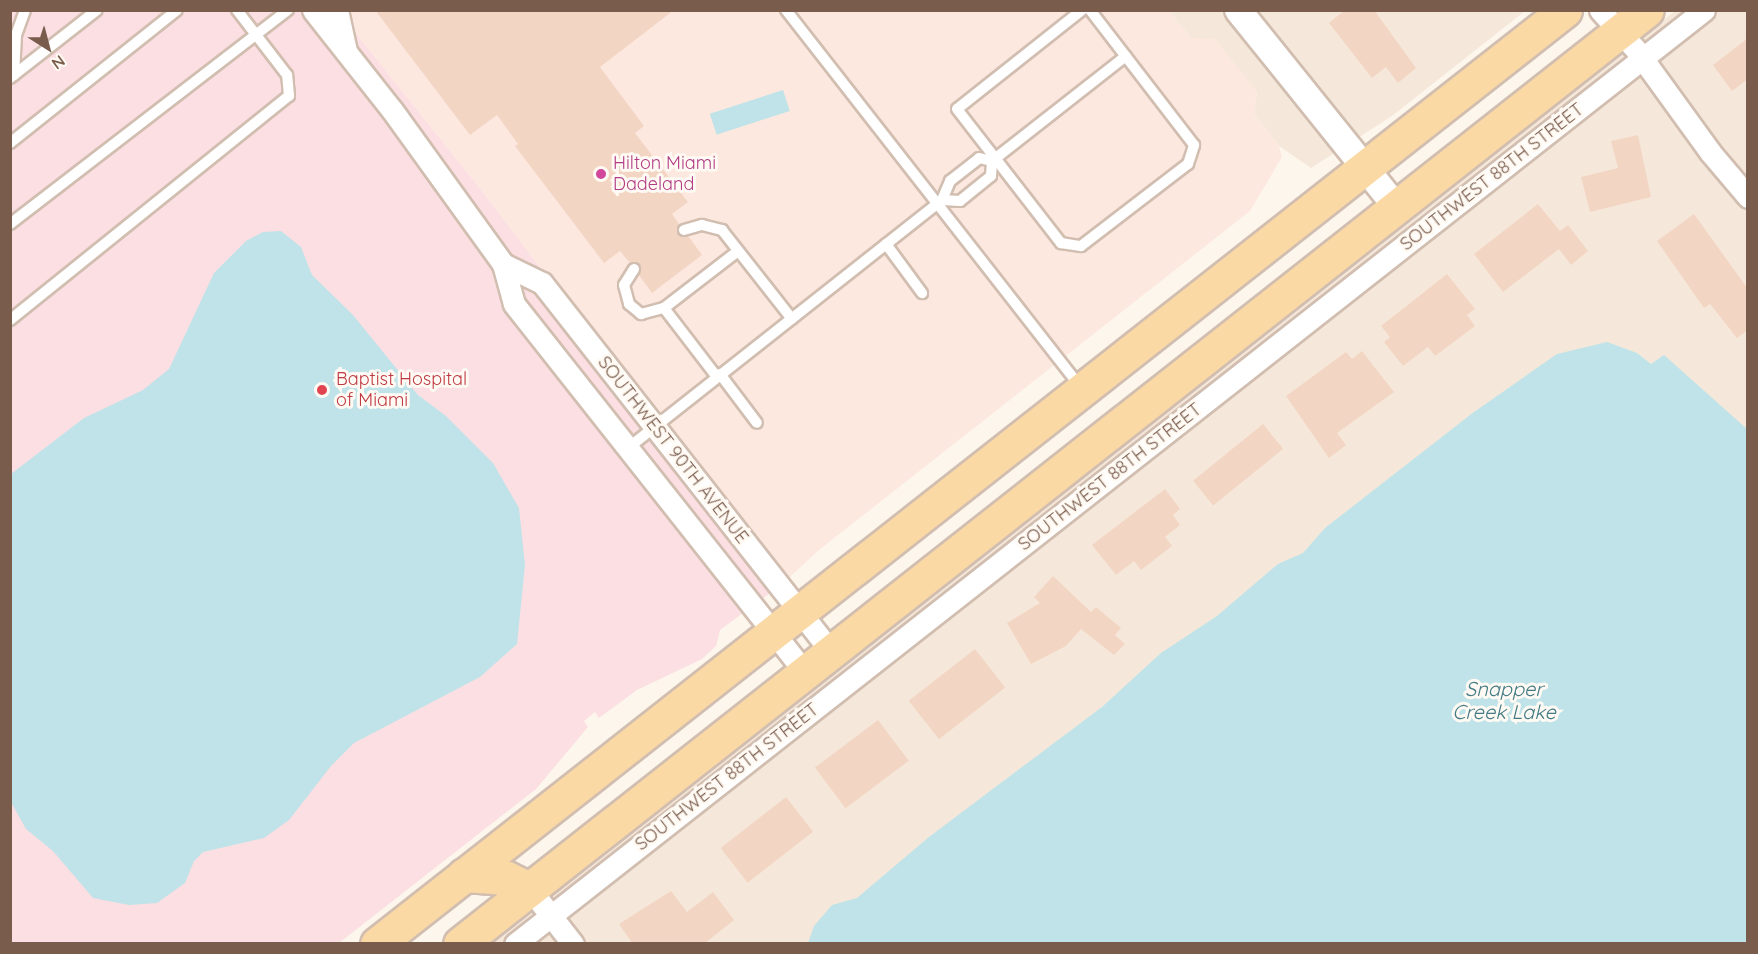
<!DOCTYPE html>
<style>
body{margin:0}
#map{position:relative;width:1758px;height:954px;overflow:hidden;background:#fdf6ec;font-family:Quicksand,sans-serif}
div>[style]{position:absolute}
.residential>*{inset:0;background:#f5e8da}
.commercial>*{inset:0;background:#fde8e0}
.medical>*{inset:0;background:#fbdfe3}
.water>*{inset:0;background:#bfe3e8;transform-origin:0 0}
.building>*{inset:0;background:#f3d5c3;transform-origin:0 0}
.roads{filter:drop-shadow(2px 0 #d1beb0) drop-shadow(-2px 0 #d1beb0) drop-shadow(0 2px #d1beb0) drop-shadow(0 -2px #d1beb0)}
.service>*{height:10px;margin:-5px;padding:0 5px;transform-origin:5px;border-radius:5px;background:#fff}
.minor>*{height:21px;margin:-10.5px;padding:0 10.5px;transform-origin:10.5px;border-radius:10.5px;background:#fff}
.tertiary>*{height:26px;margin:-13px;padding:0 13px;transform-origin:13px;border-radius:13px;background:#fff}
.primary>*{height:33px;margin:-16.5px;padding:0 16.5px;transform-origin:16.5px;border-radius:16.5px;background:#fbd9a5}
.dots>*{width:16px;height:16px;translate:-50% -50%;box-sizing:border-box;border:3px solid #fffaf3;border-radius:50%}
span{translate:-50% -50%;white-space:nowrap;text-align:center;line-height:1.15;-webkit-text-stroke:6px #fffaf3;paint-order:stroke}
.hotel-label{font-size:18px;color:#b23c85}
.left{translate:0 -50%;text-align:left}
.street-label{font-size:18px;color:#7a5c4d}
.health-label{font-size:18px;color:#be3a42}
.water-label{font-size:20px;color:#437c86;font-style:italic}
.frame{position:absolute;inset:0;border:12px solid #7a5c4d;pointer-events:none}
.north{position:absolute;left:18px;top:18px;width:60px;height:60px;-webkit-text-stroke:4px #fffaf3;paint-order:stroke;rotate:144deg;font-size:16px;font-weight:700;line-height:24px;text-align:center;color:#7a5c4d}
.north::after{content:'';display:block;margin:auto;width:21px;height:27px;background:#7a5c4d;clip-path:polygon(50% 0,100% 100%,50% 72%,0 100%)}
</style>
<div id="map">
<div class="residential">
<i style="clip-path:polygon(1169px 11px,1525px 11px,1392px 116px,1311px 168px,1279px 146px,1254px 114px,1257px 92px,1191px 38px)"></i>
<i style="clip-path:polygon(1675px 11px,1747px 11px,1747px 943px,486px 944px)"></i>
</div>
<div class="commercial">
<i style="clip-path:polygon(338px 11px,1169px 11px,1191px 38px,1215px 39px,1257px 92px,1254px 114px,1279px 146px,1282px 157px,1250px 211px,819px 550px,781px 585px,485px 195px)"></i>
</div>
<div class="medical">
<i style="clip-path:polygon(10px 11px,338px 11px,485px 195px,781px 585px,720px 630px,716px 646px,702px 659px,637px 690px,599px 718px,595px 712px,584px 721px,588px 727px,536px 789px,339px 943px,11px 943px)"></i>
</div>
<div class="water">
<i style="left:783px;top:90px;width:22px;height:77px;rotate:72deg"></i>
<i style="clip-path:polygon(281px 231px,301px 247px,312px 275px,353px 315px,418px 395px,446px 416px,493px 463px,519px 508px,525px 565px,517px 644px,480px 677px,354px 743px,331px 766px,289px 820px,264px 838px,203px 852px,194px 861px,185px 883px,157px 903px,129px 905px,93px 898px,53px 851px,26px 829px,11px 802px,11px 474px,84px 418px,143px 390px,169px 369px,214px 273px,246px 241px,263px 232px)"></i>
<i style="clip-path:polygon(1607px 342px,1637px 353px,1651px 364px,1664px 355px,1747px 429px,1747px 943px,808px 943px,814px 926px,832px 905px,857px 898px,929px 837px,1102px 707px,1161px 653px,1217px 616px,1278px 564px,1303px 553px,1325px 528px,1474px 412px,1557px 354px)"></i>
</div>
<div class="building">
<i style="clip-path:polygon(375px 10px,674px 10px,600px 67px,644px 126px,635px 133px,688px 202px,672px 214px,679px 224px,678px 235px,689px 237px,702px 255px,652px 293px,639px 275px,640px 265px,630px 263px,620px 251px,604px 263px,515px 146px,518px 144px,497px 115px,470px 135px)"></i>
<i style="clip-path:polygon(1345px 10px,1374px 10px,1416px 68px,1398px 83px,1386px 67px,1372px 78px,1329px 23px)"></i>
<i style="clip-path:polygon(1748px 38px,1748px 79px,1732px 91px,1713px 65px)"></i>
<i style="clip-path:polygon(1638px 135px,1651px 197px,1590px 212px,1581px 177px,1618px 168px,1611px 141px)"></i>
<i style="clip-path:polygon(1538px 204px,1560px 231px,1568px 225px,1588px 251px,1571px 265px,1559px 249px,1503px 292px,1474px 254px)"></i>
<i style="clip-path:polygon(1694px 214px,1748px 289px,1748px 330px,1737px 338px,1710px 304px,1704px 308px,1657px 241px)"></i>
<i style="clip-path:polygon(1447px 274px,1475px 309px,1467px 315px,1475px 326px,1435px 356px,1428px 347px,1403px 366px,1384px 342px,1390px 337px,1381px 326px)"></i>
<i style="clip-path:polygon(1362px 351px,1394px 392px,1337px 433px,1346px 445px,1329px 458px,1286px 396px,1346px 352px,1352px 359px)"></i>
<i style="left:1263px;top:424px;width:32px;height:90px;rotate:51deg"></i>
<i style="clip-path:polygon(1165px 489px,1180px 509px,1173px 515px,1180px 525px,1165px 537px,1172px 546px,1141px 570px,1134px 561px,1116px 575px,1092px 545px)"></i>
<i style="clip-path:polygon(1053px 576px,1091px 612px,1096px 607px,1121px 628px,1115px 635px,1125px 644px,1114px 655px,1081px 629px,1066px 646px,1031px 664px,1007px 623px,1040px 603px,1034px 597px)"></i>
<i style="left:975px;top:649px;width:49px;height:84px;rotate:52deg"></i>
<i style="left:878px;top:720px;width:51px;height:79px;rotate:53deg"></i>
<i style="left:786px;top:797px;width:44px;height:83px;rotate:52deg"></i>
<i style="clip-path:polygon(671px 891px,687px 912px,713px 892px,734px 920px,704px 944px,633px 944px,619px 924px)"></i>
</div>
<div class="roads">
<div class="service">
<i style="left:786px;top:10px;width:479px;rotate:52deg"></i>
<i style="left:1082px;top:10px;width:159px;rotate:141.6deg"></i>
<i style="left:957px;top:109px;width:170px;rotate:52.2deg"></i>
<i style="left:1061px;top:243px;width:20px;rotate:9deg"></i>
<i style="left:1081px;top:246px;width:135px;rotate:-37.5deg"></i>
<i style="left:1188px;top:164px;width:20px;rotate:-72deg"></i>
<i style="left:1194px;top:145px;width:170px;rotate:-127.6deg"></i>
<i style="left:14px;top:75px;width:40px;rotate:-87.1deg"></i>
<i style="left:16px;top:35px;width:27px;rotate:-70deg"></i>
<i style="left:10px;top:78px;width:110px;rotate:-38deg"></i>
<i style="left:10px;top:143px;width:213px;rotate:-38.5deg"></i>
<i style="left:942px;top:200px;width:18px;rotate:3deg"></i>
<i style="left:960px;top:201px;width:40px;rotate:-39deg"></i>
<i style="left:991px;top:176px;width:15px;rotate:-86deg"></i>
<i style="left:992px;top:161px;width:170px;rotate:-38.1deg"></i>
<i style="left:10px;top:224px;width:351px;rotate:-37.6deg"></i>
<i style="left:684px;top:230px;width:19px;rotate:-16deg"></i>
<i style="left:702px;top:225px;width:21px;rotate:14deg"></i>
<i style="left:722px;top:230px;width:113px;rotate:51.8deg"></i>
<i style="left:886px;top:244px;width:61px;rotate:53.7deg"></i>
<i style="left:634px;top:269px;width:19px;rotate:122deg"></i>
<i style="left:624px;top:285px;width:20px;rotate:75deg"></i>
<i style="left:629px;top:304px;width:16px;rotate:40deg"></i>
<i style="left:641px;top:314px;width:24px;rotate:-15deg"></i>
<i style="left:664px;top:308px;width:87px;rotate:52.5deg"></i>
<i style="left:664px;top:308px;width:93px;rotate:-37.6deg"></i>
<i style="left:10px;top:320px;width:358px;rotate:-38.8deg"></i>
<i style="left:289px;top:96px;width:21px;rotate:-95deg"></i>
<i style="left:287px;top:75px;width:82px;rotate:-127.6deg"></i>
<i style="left:720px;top:374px;width:61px;rotate:52.9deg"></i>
<i style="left:628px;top:448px;width:400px;rotate:-38.3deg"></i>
<i style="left:942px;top:200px;width:21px;rotate:-67deg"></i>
<i style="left:950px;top:181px;width:37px;rotate:-38deg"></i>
<i style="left:979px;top:158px;width:13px;rotate:13deg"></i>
</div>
<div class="minor">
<i style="left:313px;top:10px;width:127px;rotate:51.7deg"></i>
<i style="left:392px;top:110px;width:190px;rotate:54.2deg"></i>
<i style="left:503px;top:264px;width:41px;rotate:74.6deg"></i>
<i style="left:514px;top:304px;width:469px;rotate:51.7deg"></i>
<i style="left:337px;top:10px;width:42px;rotate:77.6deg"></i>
<i style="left:1600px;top:10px;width:55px;rotate:47.9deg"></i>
<i style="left:1637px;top:51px;width:125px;rotate:54.1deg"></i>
<i style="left:1710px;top:152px;width:59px;rotate:49.8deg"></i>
<i style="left:503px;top:264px;width:43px;rotate:26deg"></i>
<i style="left:542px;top:283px;width:469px;rotate:51.9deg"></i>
<i style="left:530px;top:889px;width:70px;rotate:52deg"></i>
<i style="left:515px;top:944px;width:1512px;rotate:-38.15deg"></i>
</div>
<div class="tertiary">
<i style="left:1238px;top:10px;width:254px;rotate:51.2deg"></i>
</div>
<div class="primary">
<i style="left:464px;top:875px;width:43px;rotate:4deg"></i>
<i style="left:507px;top:878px;width:25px;rotate:26deg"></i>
<i style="left:377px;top:944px;width:1511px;rotate:-38.17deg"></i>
<i style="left:460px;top:944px;width:1510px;rotate:-38.2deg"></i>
</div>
</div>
<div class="dots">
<i style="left:601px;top:174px;background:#d1479c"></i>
<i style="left:322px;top:390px;background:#e0444e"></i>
</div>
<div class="hotel-label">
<span class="left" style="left:613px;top:174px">Hilton Miami<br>Dadeland</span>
</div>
<div class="street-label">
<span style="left:1492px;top:177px;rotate:-38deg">SOUTHWEST 88TH STREET</span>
<span style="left:673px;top:450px;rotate:52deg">SOUTHWEST 90TH AVENUE</span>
<span style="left:1110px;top:477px;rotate:-38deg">SOUTHWEST 88TH STREET</span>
<span style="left:727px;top:777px;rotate:-38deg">SOUTHWEST 88TH STREET</span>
</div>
<div class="health-label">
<span class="left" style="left:336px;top:390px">Baptist Hospital<br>of Miami</span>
</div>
<div class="water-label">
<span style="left:1504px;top:700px">Snapper<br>Creek Lake</span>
</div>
<div class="frame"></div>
<div class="north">N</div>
</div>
